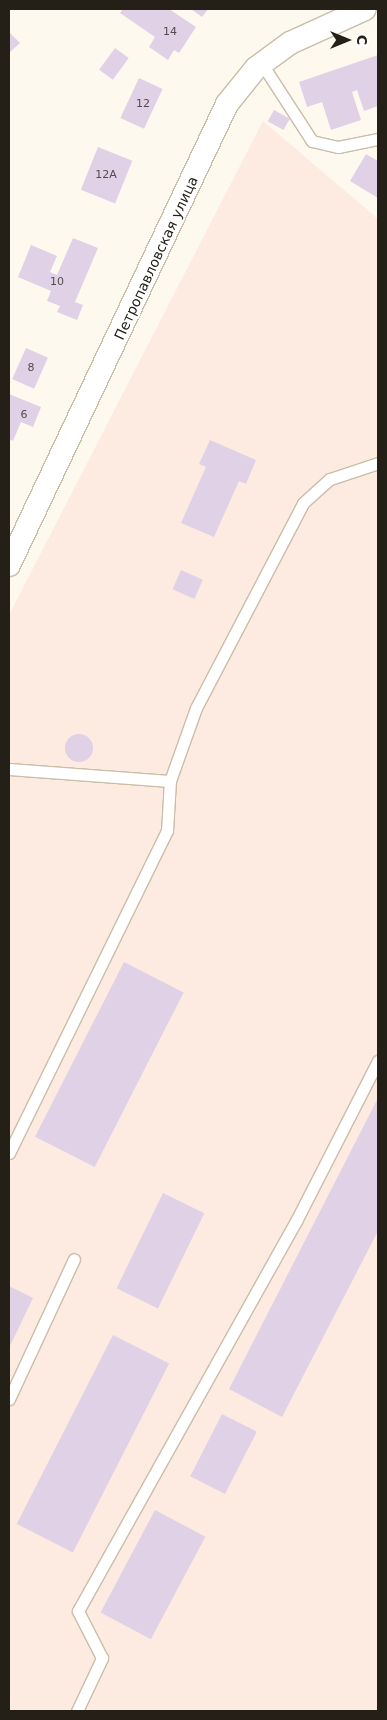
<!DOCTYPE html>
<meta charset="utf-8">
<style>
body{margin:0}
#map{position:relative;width:387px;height:1720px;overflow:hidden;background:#fdf9ef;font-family:"DejaVu Sans",sans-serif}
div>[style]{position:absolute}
.industrial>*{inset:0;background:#fdebe1}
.building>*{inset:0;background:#e0d1e7;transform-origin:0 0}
.round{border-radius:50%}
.roads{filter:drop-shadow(1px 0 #c9bea8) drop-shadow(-1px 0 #c9bea8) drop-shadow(0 1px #c9bea8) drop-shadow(0 -1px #c9bea8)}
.service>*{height:11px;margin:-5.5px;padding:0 5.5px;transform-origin:5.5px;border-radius:5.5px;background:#fff}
.minor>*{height:22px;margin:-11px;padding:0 11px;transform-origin:11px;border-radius:11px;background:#fff}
span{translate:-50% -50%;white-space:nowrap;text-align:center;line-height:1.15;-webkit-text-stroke:4px #fff;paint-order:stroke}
.number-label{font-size:11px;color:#534c4c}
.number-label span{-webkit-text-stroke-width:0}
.street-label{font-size:14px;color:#242018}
.frame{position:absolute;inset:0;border:10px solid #242018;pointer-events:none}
.north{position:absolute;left:322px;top:15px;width:50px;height:50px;-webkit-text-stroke:4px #fff;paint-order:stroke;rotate:90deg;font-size:14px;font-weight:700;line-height:20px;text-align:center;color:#242018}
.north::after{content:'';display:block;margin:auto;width:18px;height:22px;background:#242018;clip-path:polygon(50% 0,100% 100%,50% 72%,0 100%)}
</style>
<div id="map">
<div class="industrial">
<i style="clip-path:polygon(263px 121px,378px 219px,378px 1711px,9px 1711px,9px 615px)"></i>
</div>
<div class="building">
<i style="clip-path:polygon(123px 9px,169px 9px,196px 27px,179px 53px,174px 50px,168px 60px,149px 47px,155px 37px,120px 13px)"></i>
<i style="clip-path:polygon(191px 9px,208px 9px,202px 17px)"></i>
<i style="clip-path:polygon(9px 32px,20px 43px,9px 53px)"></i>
<i style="left:115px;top:48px;width:17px;height:27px;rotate:36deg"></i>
<i style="clip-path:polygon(378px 55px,378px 106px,364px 111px,357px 90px,352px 92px,361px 120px,331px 130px,322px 102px,307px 107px,299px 82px)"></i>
<i style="left:139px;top:78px;width:26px;height:44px;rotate:25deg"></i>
<i style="left:274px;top:110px;width:18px;height:13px;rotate:29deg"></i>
<i style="left:98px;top:147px;width:37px;height:46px;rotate:22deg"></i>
<i style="clip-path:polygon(366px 154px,378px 161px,378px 198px,350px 181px)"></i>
<i style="clip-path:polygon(73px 238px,98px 248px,75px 302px,83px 305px,77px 320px,57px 312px,60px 306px,47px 301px,51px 291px,18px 277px,31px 245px,57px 256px,50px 272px,57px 275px)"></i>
<i style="left:26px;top:348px;width:24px;height:34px;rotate:24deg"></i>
<i style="clip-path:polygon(9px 394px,41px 407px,33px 427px,21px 422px,13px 441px,9px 439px)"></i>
<i style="clip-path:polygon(210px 440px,256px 460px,246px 484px,239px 481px,214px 537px,181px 523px,206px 467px,199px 464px)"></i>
<i style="left:181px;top:570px;width:24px;height:21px;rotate:24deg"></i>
<i class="round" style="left:65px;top:734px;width:28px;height:28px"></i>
<i style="left:124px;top:962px;width:67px;height:196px;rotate:27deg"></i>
<i style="clip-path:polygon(378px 1098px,378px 1231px,282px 1417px,229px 1389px)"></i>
<i style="left:163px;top:1193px;width:46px;height:106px;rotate:26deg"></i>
<i style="clip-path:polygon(9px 1286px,33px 1298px,9px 1348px)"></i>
<i style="left:113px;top:1335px;width:63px;height:212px;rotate:27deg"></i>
<i style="left:222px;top:1414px;width:39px;height:70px;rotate:27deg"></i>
<i style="left:155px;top:1510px;width:57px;height:116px;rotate:28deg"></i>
</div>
<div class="roads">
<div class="service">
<i style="left:262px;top:64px;width:92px;rotate:57deg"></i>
<i style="left:312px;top:141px;width:27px;rotate:13deg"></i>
<i style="left:338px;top:147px;width:41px;rotate:-11.3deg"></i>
<i style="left:9px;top:769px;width:161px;rotate:4.3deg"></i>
<i style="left:170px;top:781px;width:77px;rotate:-70.4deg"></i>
<i style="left:196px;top:708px;width:231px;rotate:-62.4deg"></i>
<i style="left:303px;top:503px;width:36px;rotate:-42deg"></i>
<i style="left:330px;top:479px;width:51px;rotate:-18.4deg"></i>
<i style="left:9px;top:1153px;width:359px;rotate:-63.9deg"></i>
<i style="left:167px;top:831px;width:50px;rotate:-86.6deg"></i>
<i style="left:9px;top:1399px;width:154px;rotate:-65.1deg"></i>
<i style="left:77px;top:1711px;width:59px;rotate:-64.7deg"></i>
<i style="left:102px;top:1658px;width:53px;rotate:-117.1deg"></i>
<i style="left:78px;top:1611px;width:447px;rotate:-60.8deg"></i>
<i style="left:296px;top:1221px;width:180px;rotate:-62.9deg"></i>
</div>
<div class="minor">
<i style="left:9px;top:565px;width:510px;rotate:-64.69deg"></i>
<i style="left:227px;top:104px;width:46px;rotate:-51.1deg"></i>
<i style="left:256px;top:68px;width:42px;rotate:-36.3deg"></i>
<i style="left:290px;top:43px;width:82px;rotate:-24.4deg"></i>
</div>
</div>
<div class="number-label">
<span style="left:170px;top:32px">14</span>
<span style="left:143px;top:104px">12</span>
<span style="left:106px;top:175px">12А</span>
<span style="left:57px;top:282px">10</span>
<span style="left:31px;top:368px">8</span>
<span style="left:24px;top:415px">6</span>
</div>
<div class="street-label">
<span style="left:156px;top:258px;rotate:-65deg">Петропавловская улица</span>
</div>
<div class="frame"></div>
<div class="north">С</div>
</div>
